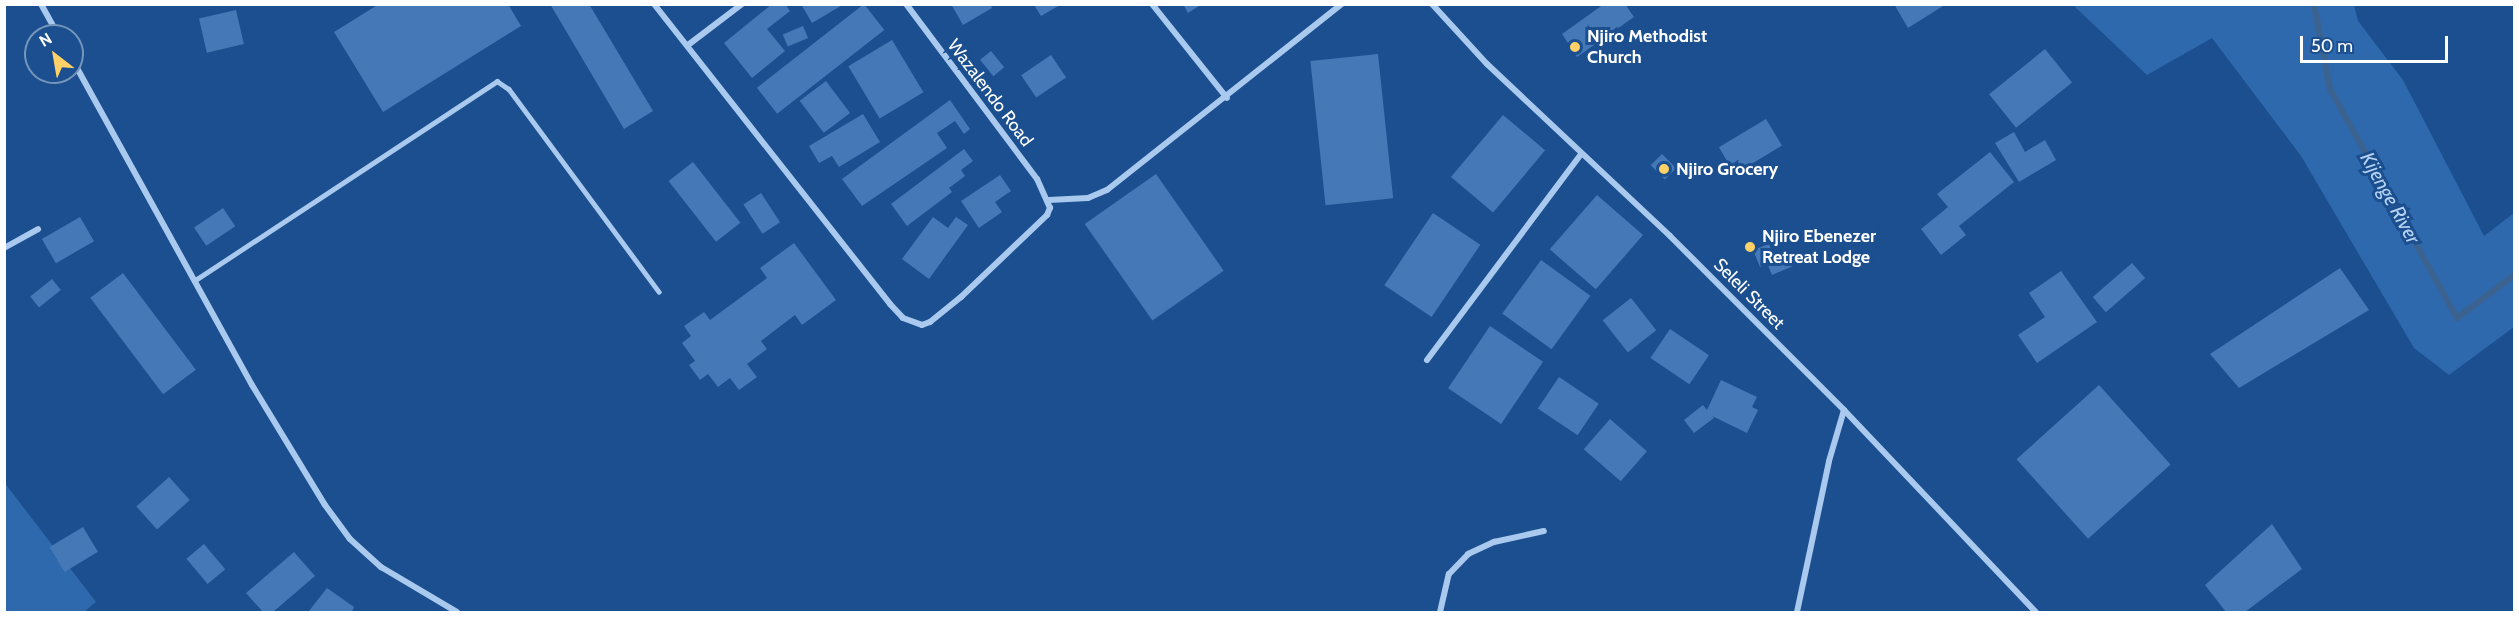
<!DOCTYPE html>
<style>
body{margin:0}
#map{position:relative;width:2519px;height:617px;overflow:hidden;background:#1b4f8f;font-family:Cabin,sans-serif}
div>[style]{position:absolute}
.green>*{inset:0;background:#2e69ad}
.stream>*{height:6px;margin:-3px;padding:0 3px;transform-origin:3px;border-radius:3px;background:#3c6290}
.building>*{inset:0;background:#4478b7;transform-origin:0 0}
.service>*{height:4.5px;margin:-2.25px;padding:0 2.25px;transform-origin:2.25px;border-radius:2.25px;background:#a9c9ee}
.minor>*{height:6px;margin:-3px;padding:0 3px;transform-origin:3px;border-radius:3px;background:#a9c9ee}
.dots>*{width:16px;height:16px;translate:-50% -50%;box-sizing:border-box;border:3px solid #1b4f8f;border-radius:50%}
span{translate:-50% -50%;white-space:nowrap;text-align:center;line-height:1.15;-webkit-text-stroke:6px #1b4f8f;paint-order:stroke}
.poi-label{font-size:18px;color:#fff;font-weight:700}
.left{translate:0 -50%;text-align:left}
.street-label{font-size:18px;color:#fff}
.water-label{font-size:20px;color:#b5d3f5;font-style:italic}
.frame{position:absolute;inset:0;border:6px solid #fff;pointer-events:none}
.north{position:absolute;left:24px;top:24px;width:60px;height:60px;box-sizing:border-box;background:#1b4f8f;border:2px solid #7695bc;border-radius:50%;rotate:329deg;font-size:16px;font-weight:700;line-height:24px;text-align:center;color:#fff}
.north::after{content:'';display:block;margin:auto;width:21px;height:27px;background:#ffd166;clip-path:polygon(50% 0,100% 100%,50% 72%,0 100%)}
.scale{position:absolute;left:2300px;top:36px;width:148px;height:27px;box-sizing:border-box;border:3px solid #fff;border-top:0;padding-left:8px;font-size:18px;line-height:21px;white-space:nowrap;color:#fff;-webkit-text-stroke:4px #1b4f8f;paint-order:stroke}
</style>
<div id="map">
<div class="green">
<i style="clip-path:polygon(2073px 5px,2354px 5px,2358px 21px,2403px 80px,2484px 236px,2514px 213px,2514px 327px,2449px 375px,2414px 348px,2301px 156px,2212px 38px,2147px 75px)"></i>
<i style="clip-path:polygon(4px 482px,96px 602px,84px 612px,5px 612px)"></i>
</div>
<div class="stream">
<i style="left:2314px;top:4px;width:86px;rotate:79.3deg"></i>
<i style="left:2330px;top:89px;width:262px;rotate:61deg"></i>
<i style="left:2457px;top:318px;width:71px;rotate:-37deg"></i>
</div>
<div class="building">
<i style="clip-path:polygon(379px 4px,508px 4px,521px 26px,383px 112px,334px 32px)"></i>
<i style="clip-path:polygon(550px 4px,589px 4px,653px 111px,624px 129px)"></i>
<i style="clip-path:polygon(772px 4px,785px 4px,790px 11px,767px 29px,785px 51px,752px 78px,724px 43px)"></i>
<i style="clip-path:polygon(801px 4px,844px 4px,812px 23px)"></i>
<i style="left:864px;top:4px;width:33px;height:136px;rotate:52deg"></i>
<i style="clip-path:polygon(951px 4px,990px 4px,992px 8px,963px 25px)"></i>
<i style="clip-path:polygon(1183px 4px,1202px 4px,1188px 13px)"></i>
<i style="clip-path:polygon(1604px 4px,1625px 4px,1634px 17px,1577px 57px,1562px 34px)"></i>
<i style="clip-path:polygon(1894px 4px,1942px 4px,1943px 6px,1908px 28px)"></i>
<i style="clip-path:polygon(1034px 5px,1060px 5px,1041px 16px)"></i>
<i style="left:236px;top:10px;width:35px;height:38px;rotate:77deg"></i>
<i style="left:803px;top:26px;width:13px;height:22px;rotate:67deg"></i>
<i style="left:892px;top:40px;width:61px;height:51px;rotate:59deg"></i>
<i style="left:2045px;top:49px;width:43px;height:72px;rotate:51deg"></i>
<i style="left:991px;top:51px;width:21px;height:14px;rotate:51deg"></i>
<i style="left:1378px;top:54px;width:145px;height:68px;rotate:84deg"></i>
<i style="left:1051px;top:55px;width:27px;height:36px;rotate:56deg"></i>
<i style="left:826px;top:81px;width:40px;height:33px;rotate:53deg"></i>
<i style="clip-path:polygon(950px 100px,970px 129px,964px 134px,955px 121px,937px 133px,947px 148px,862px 206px,842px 179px)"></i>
<i style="clip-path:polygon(863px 114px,880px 142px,839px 167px,832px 156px,819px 163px,809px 146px)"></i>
<i style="left:1503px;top:115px;width:55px;height:81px;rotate:40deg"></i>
<i style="left:1766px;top:119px;width:31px;height:55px;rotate:59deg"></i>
<i style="clip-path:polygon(2014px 132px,2025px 152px,2045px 140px,2056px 160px,2019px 182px,1995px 143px)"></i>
<i style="clip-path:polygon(964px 149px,973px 161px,961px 170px,965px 176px,949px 188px,952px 192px,907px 226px,891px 204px)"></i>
<i style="clip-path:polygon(1990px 152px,2014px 182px,1959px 226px,1966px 235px,1941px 255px,1921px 229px,1948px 207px,1937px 194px)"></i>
<i style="left:1662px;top:154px;width:20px;height:16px;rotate:45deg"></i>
<i style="left:693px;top:162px;width:77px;height:31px;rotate:52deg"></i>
<i style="left:1156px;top:174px;width:118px;height:87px;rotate:55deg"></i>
<i style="clip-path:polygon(1000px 175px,1011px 191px,995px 202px,1002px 212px,979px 228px,961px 201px)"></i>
<i style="left:761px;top:193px;width:35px;height:21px;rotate:57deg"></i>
<i style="left:1597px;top:195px;width:61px;height:72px;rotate:41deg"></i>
<i style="left:223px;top:208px;width:22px;height:35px;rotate:56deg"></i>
<i style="left:1433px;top:213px;width:57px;height:87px;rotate:34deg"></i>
<i style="left:80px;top:217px;width:28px;height:44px;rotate:60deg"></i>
<i style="clip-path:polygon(933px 217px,948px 228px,956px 217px,968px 225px,929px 279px,902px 259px)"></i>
<i style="clip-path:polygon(794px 243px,836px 300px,802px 325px,795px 315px,761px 341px,767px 349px,747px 364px,757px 377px,739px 390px,730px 378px,718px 387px,708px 374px,700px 380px,689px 365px,695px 361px,682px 343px,691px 336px,684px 326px,704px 312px,710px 320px,767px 278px,760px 268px)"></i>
<i style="clip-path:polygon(1769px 244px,1775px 260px,1788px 255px,1793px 266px,1772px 275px,1767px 263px,1760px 267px,1753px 250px)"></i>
<i style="left:1541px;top:260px;width:61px;height:66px;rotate:36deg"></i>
<i style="left:2132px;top:263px;width:20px;height:52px;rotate:49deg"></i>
<i style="clip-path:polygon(2340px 268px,2369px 310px,2239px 388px,2210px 354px)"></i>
<i style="clip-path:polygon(2061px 271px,2097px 322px,2037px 363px,2018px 335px,2045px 317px,2029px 293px)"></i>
<i style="left:123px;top:273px;width:121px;height:41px;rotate:53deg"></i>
<i style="left:52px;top:279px;width:14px;height:28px;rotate:51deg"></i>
<i style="left:1631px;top:298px;width:41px;height:36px;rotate:52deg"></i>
<i style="left:1490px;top:326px;width:64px;height:75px;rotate:34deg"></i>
<i style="left:1670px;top:329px;width:47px;height:35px;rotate:34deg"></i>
<i style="left:1559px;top:377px;width:48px;height:38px;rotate:34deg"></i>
<i style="clip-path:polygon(1721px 380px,1757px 397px,1752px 407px,1758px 410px,1747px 433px,1712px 416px,1714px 418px,1694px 433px,1684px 420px,1703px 405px,1707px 410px)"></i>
<i style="left:2099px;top:385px;width:107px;height:111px;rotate:48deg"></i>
<i style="left:1610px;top:419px;width:49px;height:40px;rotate:41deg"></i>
<i style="left:169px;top:477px;width:31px;height:44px;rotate:48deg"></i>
<i style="clip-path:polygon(2272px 524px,2302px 569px,2245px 612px,2226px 612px,2205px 585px)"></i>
<i style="left:83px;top:527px;width:29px;height:39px;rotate:59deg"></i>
<i style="left:204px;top:544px;width:33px;height:23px;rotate:50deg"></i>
<i style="clip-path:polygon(294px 552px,315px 576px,273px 612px,263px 612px,246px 593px)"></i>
<i style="clip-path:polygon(327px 588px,354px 607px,352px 612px,309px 611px)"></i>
</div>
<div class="service">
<i style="left:194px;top:281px;width:363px;rotate:-33.4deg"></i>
<i style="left:497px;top:81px;width:14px;rotate:34deg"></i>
<i style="left:509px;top:89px;width:252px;rotate:53.5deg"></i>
</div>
<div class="minor">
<i style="left:41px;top:4px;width:37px;rotate:61deg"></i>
<i style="left:654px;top:4px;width:382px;rotate:51.8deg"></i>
<i style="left:890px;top:304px;width:19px;rotate:47deg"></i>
<i style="left:903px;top:318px;width:20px;rotate:20deg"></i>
<i style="left:922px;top:325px;width:9px;rotate:-21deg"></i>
<i style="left:930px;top:322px;width:40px;rotate:-39deg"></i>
<i style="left:961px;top:297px;width:119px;rotate:-43.6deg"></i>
<i style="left:1047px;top:215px;width:8px;rotate:-67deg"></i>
<i style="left:1050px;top:208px;width:32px;rotate:-114deg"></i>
<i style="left:1037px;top:179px;width:219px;rotate:-126.8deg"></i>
<i style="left:1152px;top:4px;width:120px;rotate:51.4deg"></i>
<i style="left:1432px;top:4px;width:81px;rotate:47.5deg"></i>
<i style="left:1487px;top:64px;width:251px;rotate:43.2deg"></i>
<i style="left:1670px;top:236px;width:246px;rotate:45deg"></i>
<i style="left:1844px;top:410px;width:279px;rotate:46.5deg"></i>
<i style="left:688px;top:45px;width:68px;rotate:-37.2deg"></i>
<i style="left:72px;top:59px;width:372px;rotate:61.1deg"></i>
<i style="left:252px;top:385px;width:140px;rotate:58.7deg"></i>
<i style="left:325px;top:505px;width:42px;rotate:53.7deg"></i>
<i style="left:350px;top:539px;width:42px;rotate:42.1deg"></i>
<i style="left:381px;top:567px;width:88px;rotate:30.6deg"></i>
<i style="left:1049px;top:200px;width:39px;rotate:-3deg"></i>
<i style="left:1088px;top:198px;width:21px;rotate:-23deg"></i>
<i style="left:1107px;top:190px;width:300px;rotate:-38.4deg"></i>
<i style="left:4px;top:248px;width:39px;rotate:-29deg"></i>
<i style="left:1427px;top:360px;width:257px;rotate:-53.2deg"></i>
<i style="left:1440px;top:612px;width:39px;rotate:-77deg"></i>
<i style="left:1449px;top:574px;width:28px;rotate:-46deg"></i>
<i style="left:1468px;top:554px;width:29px;rotate:-25deg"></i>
<i style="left:1494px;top:542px;width:51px;rotate:-12.4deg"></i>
<i style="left:1797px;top:612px;width:154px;rotate:-78deg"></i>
<i style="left:1829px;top:461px;width:53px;rotate:-73.6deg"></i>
</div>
<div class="dots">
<i style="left:1575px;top:47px;background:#ffd166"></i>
<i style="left:1664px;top:169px;background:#ffd166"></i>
<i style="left:1750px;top:247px;background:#ffd166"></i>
</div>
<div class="poi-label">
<span class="left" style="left:1587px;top:47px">Njiro Methodist<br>Church</span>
<span class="left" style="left:1676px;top:169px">Njiro Grocery</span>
<span class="left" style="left:1762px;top:247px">Njiro Ebenezer<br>Retreat Lodge</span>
</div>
<div class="street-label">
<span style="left:990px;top:93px;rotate:53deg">Wazalendo Road</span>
<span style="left:1749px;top:294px;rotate:45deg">Seleli Street</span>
</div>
<div class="water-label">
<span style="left:2390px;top:198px;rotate:61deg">Kijenge River</span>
</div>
<div class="frame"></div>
<div class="north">N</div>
<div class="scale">50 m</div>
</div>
